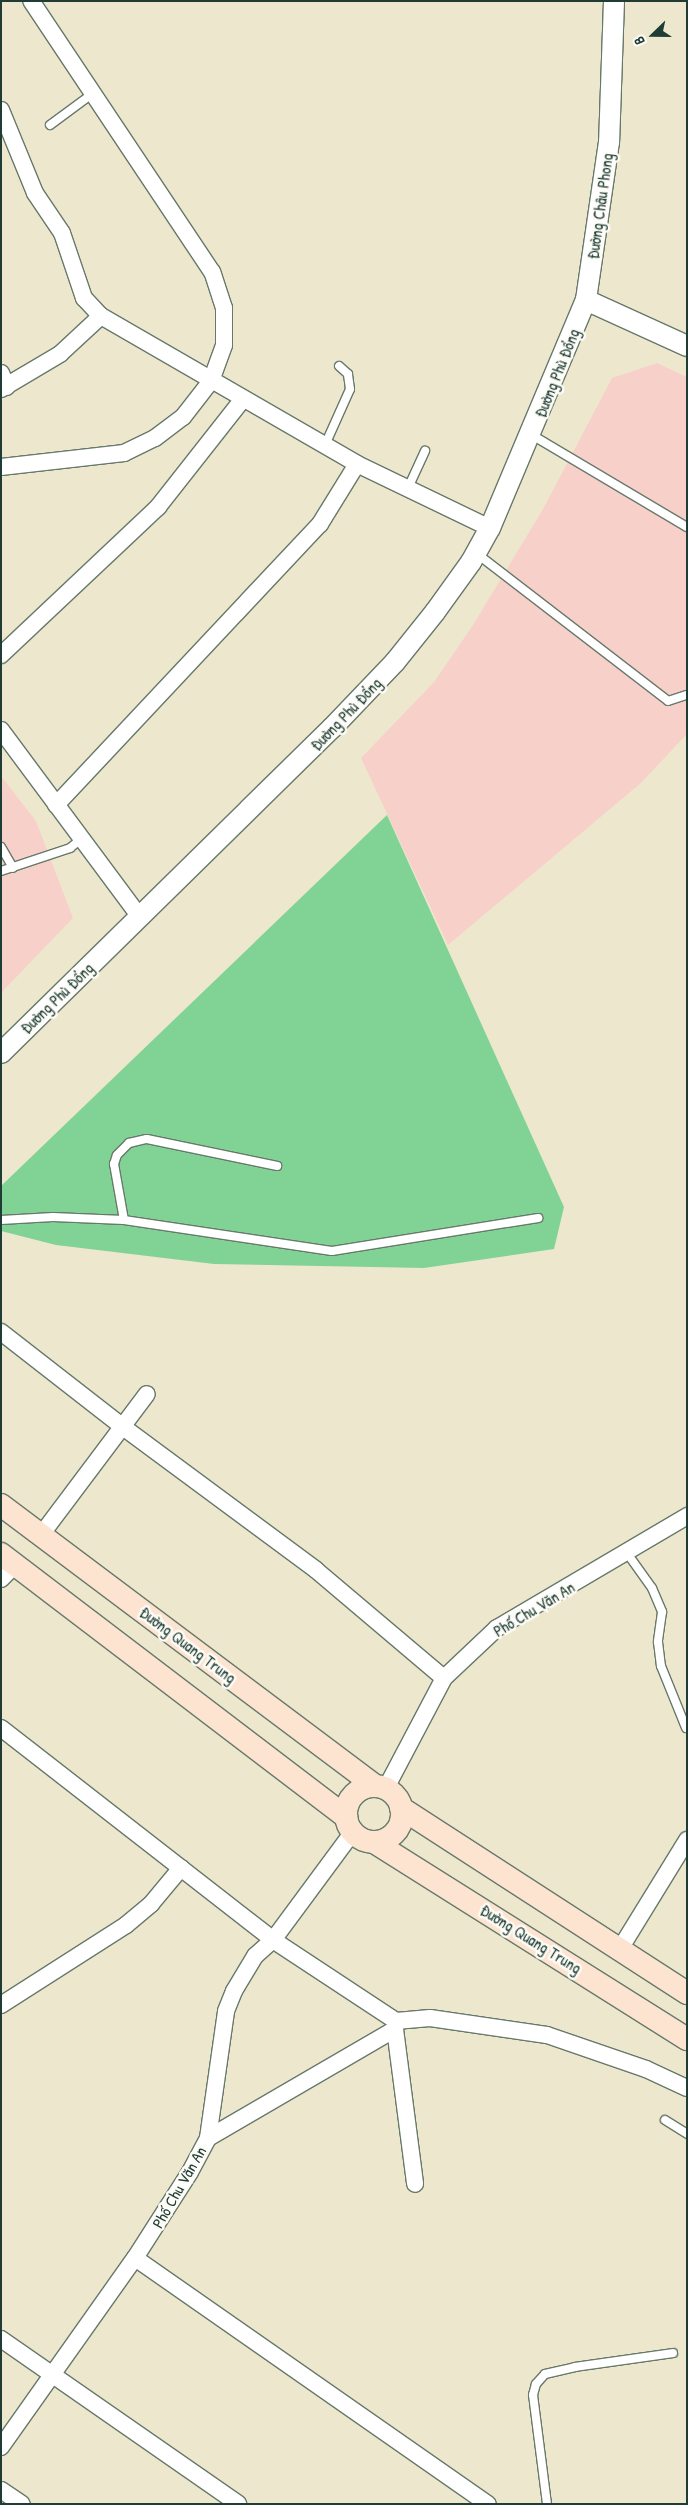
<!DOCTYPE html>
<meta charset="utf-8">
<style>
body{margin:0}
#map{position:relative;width:688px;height:2505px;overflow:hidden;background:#ede8cd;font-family:"Patrick Hand",sans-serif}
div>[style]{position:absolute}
.built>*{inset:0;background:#f7d1c9}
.green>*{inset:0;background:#81d395}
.roads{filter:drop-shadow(1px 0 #67796a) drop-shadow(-1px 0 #67796a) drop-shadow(0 1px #67796a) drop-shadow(0 -1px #67796a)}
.service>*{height:8px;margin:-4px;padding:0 4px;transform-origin:4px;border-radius:4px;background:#fff}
.minor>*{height:16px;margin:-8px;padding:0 8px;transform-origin:8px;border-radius:8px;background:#fff}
.tertiary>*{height:20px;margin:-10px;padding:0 10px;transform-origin:10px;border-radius:10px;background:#fff}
.secondary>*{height:22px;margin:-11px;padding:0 11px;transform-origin:11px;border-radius:11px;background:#fde4d0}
.secondary>.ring{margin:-11px;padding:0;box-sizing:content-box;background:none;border:22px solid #fde4d0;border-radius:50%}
span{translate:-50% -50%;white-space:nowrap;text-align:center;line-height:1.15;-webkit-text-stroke:5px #fdfcf7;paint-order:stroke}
.street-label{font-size:16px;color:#1f3d34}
.frame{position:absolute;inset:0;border:2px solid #1f3d34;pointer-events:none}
.north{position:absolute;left:628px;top:10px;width:50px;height:50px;-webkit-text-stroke:4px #fdfcf7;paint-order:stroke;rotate:248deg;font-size:14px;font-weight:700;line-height:20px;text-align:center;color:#1f3d34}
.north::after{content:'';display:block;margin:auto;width:18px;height:22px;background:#1f3d34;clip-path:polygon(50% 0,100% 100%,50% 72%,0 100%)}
</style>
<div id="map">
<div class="built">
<i style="clip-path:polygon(657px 363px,687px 377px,687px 734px,641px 783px,448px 945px,361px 758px,434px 682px,473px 625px,543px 509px,612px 378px)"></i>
<i style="clip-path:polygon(1px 776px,36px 821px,73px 918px,1px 993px)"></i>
</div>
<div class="green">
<i style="clip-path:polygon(387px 815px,564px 1207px,554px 1249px,424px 1268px,214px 1264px,56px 1245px,1px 1231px,1px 1186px)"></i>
</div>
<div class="roads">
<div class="service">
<i style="left:50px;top:125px;width:52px;rotate:-36.4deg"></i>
<i style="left:532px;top:435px;width:180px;rotate:30.7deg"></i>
<i style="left:325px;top:445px;width:61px;rotate:-65.9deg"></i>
<i style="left:350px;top:389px;width:15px;rotate:-98deg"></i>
<i style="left:348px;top:374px;width:12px;rotate:-138deg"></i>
<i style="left:408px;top:488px;width:41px;rotate:-65.3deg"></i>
<i style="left:476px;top:553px;width:242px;rotate:37.6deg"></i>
<i style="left:668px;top:701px;width:20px;rotate:-18deg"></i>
<i style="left:1px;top:847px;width:24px;rotate:60deg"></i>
<i style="left:1px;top:871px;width:73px;rotate:-18.4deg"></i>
<i style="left:70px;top:848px;width:14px;rotate:-39deg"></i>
<i style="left:1px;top:1220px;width:52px;rotate:-3.3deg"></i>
<i style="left:53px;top:1217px;width:71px;rotate:2.4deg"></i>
<i style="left:124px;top:1220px;width:210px;rotate:8.5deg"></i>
<i style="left:332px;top:1251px;width:209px;rotate:-9.1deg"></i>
<i style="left:124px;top:1220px;width:57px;rotate:-100.1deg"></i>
<i style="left:114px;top:1164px;width:9px;rotate:-72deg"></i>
<i style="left:117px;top:1155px;width:17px;rotate:-45deg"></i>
<i style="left:129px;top:1143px;width:18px;rotate:-13deg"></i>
<i style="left:147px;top:1139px;width:133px;rotate:11.7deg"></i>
<i style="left:627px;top:1553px;width:43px;rotate:54.5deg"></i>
<i style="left:652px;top:1588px;width:26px;rotate:67deg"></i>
<i style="left:662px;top:1612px;width:30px;rotate:98deg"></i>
<i style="left:658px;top:1642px;width:24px;rotate:83deg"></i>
<i style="left:661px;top:1666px;width:67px;rotate:68deg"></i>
<i style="left:665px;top:2120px;width:26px;rotate:32deg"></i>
<i style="left:547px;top:2504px;width:110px;rotate:-97.3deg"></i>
<i style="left:533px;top:2395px;width:11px;rotate:-75deg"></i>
<i style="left:536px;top:2384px;width:13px;rotate:-48deg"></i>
<i style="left:545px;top:2374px;width:31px;rotate:-13deg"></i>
<i style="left:575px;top:2367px;width:99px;rotate:-8.1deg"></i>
</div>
<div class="minor">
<i style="left:1px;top:110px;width:90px;rotate:67.7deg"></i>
<i style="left:35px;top:193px;width:48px;rotate:56deg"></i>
<i style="left:62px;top:233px;width:69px;rotate:71.3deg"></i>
<i style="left:84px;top:298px;width:25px;rotate:47deg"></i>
<i style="left:101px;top:316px;width:296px;rotate:30deg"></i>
<i style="left:357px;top:464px;width:148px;rotate:25.7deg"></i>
<i style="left:1px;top:373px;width:15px;rotate:67deg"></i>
<i style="left:1px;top:389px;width:69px;rotate:-30.7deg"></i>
<i style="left:60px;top:354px;width:56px;rotate:-42.8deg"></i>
<i style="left:1px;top:467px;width:124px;rotate:-6.5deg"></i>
<i style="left:124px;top:453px;width:34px;rotate:-26deg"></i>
<i style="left:155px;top:438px;width:35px;rotate:-37deg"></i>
<i style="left:183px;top:417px;width:46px;rotate:-52.1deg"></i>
<i style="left:211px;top:381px;width:38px;rotate:-70deg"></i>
<i style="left:224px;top:345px;width:37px;rotate:-90deg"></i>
<i style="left:224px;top:308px;width:38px;rotate:-108deg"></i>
<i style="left:212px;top:272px;width:326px;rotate:-123.7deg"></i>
<i style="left:1px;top:655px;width:216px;rotate:-43.3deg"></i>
<i style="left:158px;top:507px;width:137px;rotate:-51.8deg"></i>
<i style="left:1px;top:730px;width:233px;rotate:53.4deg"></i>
<i style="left:56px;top:805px;width:386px;rotate:-46.8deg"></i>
<i style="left:320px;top:524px;width:70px;rotate:-58.3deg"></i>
<i style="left:1px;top:1332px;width:155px;rotate:37.9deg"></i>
<i style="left:123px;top:1427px;width:240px;rotate:36.5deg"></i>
<i style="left:316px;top:1570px;width:167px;rotate:40.2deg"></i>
<i style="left:41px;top:1535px;width:176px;rotate:-53.1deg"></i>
<i style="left:1px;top:1579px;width:20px;rotate:-45deg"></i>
<i style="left:1px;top:1728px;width:345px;rotate:37.9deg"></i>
<i style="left:273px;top:1940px;width:147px;rotate:33.4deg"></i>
<i style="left:396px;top:2021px;width:34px;rotate:-5deg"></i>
<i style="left:430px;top:2018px;width:118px;rotate:8.3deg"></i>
<i style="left:547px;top:2035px;width:105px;rotate:19deg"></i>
<i style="left:646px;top:2069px;width:45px;rotate:24.9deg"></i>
<i style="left:386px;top:1788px;width:124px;rotate:-62.2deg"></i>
<i style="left:444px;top:1678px;width:73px;rotate:-43.3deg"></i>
<i style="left:497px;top:1628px;width:221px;rotate:-30.5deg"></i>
<i style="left:620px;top:1949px;width:128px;rotate:-58.4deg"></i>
<i style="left:1px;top:2005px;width:148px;rotate:-32.6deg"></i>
<i style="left:126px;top:1925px;width:33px;rotate:-40deg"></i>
<i style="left:151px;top:1904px;width:47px;rotate:-50.2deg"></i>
<i style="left:396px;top:2021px;width:8px;rotate:97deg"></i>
<i style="left:395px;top:2029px;width:156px;rotate:82.6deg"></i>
<i style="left:208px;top:2138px;width:216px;rotate:-30.2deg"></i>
<i style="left:135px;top:2258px;width:430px;rotate:34.9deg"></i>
<i style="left:1px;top:2339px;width:289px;rotate:34.8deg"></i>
<i style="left:1px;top:2447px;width:232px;rotate:-54.7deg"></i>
<i style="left:135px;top:2258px;width:102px;rotate:-57.4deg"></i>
<i style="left:190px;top:2172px;width:38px;rotate:-62deg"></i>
<i style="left:208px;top:2138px;width:128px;rotate:-81.9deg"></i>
<i style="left:226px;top:2011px;width:22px;rotate:-68deg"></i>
<i style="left:234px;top:1991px;width:41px;rotate:-59deg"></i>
<i style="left:255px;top:1956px;width:24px;rotate:-42deg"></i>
<i style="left:273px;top:1940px;width:134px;rotate:-53.5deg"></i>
<i style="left:1px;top:2490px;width:25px;rotate:34deg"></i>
</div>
<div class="tertiary">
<i style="left:614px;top:1px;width:141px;rotate:92deg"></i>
<i style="left:609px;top:142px;width:160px;rotate:98.3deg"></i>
<i style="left:586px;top:300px;width:111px;rotate:24.5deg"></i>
<i style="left:1px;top:1053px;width:464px;rotate:-44.5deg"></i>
<i style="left:332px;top:728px;width:91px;rotate:-46.3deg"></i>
<i style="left:395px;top:662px;width:64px;rotate:-51.3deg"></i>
<i style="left:435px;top:612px;width:62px;rotate:-54.2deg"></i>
<i style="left:471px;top:562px;width:39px;rotate:-61deg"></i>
<i style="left:490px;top:528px;width:247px;rotate:-67.2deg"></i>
</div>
<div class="secondary">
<i style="left:1px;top:1505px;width:468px;rotate:36.9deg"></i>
<i style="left:1px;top:1554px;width:434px;rotate:37.3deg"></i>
<i class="ring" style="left:346px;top:1786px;width:34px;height:34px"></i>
<i style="left:401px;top:1808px;width:341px;rotate:32.9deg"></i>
<i style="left:374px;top:1842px;width:370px;rotate:32.2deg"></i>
</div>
</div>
<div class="street-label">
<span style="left:600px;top:206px;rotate:-82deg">Đường Châu Phong</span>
<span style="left:557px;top:373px;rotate:-68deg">Đường Phù Đổng</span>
<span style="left:346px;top:714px;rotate:-46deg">Đường Phù Đổng</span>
<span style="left:57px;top:998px;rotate:-44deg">Đường Phù Đổng</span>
<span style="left:534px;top:1609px;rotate:-31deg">Phố Chu Văn An</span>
<span style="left:188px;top:1645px;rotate:37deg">Đường Quang Trung</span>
<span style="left:531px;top:1939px;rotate:32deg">Đường Quang Trung</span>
<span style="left:179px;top:2187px;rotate:-60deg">Phố Chu Văn An</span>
</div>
<div class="frame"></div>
<div class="north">B</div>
</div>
